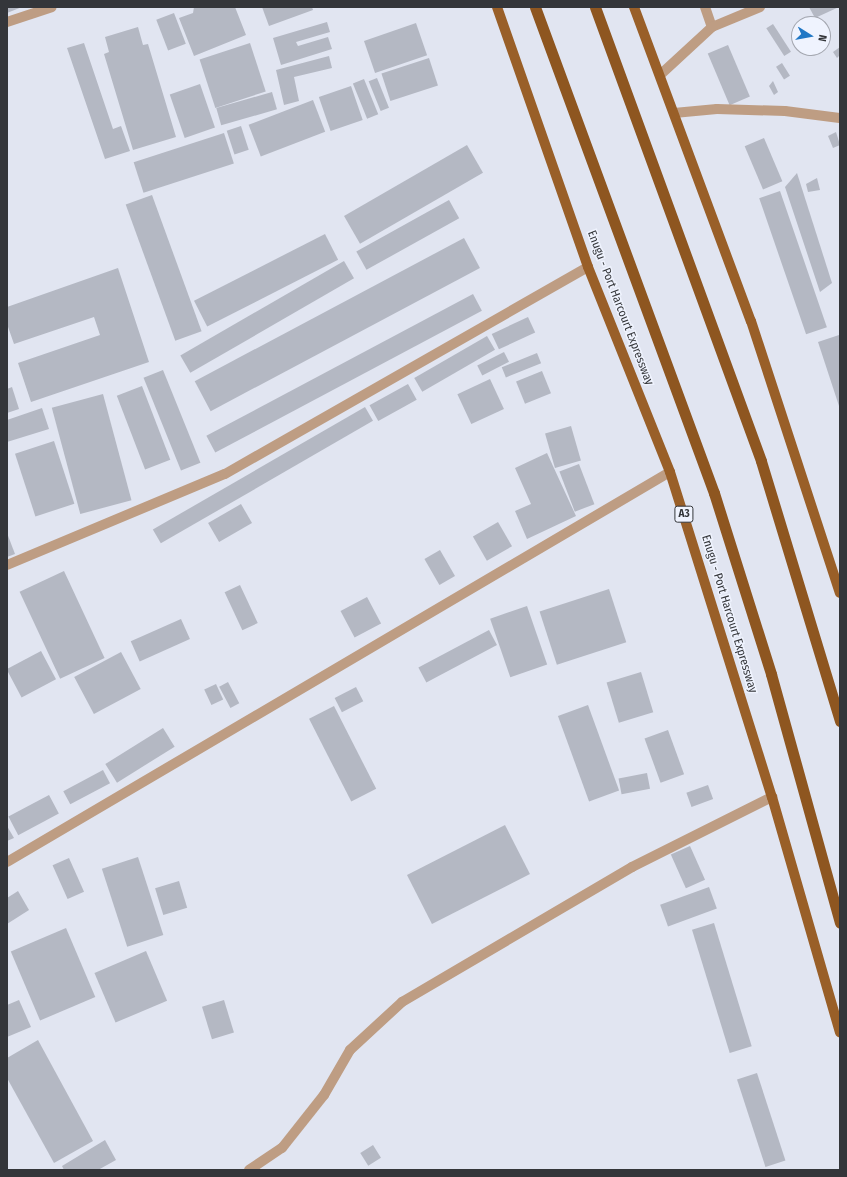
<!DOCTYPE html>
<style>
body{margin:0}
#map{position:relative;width:847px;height:1177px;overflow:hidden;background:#e1e5f1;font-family:"Fira Sans Condensed",sans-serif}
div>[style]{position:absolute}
.building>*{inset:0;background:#b4b8c3;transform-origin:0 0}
.service>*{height:10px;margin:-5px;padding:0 5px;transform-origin:5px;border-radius:5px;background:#be9d83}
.minor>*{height:10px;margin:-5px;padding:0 5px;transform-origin:5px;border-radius:5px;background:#be9d83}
.primary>*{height:10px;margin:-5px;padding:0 5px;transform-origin:5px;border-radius:5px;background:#995f28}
.trunk>*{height:11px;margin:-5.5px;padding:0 5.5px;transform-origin:5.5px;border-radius:5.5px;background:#8e5620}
span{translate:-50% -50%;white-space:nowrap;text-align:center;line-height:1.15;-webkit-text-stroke:3px #eff3fe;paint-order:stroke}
.shield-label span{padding:1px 3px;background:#eff3fe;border:1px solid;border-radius:3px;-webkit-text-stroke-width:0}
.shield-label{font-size:11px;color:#34363a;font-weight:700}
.street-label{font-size:12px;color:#34363a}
.frame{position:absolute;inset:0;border:8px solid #34363a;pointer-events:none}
.north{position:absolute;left:791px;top:16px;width:40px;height:40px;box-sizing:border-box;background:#eff3fe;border:1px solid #a4a7b0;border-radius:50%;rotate:101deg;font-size:11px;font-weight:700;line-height:16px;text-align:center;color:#34363a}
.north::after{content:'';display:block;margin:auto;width:14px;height:18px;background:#2077c5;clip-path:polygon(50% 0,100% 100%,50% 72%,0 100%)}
</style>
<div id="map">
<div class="building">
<i style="clip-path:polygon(7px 7px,22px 7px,7px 13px)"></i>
<i style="clip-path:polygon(235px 7px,246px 35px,194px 56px,179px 18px,193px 13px,194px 7px)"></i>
<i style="clip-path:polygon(262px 7px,312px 7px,313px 10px,269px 26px)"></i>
<i style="clip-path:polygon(809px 7px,839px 7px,815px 18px)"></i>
<i style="left:174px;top:13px;width:33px;height:19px;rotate:69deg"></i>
<i style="clip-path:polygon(327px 22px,330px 32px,296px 42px,298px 46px,328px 37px,332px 49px,281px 65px,273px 38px)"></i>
<i style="left:416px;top:23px;width:34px;height:55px;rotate:71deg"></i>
<i style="left:773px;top:24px;width:33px;height:8px;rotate:57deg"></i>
<i style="clip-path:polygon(138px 27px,143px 45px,148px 44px,176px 137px,133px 150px,104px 54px,109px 52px,105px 37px)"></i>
<i style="clip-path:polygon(84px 43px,113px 129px,121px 126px,130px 151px,105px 159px,67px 48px)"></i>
<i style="left:250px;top:43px;width:51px;height:53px;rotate:72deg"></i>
<i style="left:728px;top:45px;width:56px;height:22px;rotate:67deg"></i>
<i style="clip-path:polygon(840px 47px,840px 55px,837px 58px,833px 52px)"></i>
<i style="clip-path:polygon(329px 56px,332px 68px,294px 77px,299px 101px,284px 105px,276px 70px)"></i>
<i style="left:429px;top:58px;width:29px;height:50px;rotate:72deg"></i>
<i style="left:782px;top:63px;width:15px;height:7px;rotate:58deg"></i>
<i style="left:377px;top:78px;width:32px;height:9px;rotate:68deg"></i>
<i style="left:364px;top:79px;width:38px;height:12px;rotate:68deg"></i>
<i style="clip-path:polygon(773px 81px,778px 92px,774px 95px,769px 86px)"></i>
<i style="left:200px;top:84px;width:46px;height:32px;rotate:71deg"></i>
<i style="left:351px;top:86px;width:36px;height:34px;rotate:71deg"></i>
<i style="left:272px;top:92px;width:18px;height:58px;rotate:74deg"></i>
<i style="left:313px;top:100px;width:34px;height:69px;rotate:69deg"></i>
<i style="left:241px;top:126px;width:25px;height:15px;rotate:72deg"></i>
<i style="clip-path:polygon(836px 132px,840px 145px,833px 148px,828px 136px)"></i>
<i style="left:224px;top:133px;width:32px;height:95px;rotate:72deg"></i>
<i style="left:764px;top:138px;width:47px;height:21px;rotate:67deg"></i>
<i style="left:467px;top:145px;width:32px;height:142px;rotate:60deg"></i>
<i style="clip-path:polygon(797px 173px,832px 283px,820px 292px,785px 187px)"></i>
<i style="clip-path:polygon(817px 178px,820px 190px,808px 192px,806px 184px)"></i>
<i style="left:780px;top:191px;width:144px;height:22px;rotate:71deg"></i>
<i style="left:152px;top:195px;width:145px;height:28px;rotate:70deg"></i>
<i style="left:449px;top:200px;width:21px;height:106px;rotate:61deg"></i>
<i style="left:325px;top:234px;width:29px;height:147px;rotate:63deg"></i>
<i style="left:464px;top:238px;width:34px;height:305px;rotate:62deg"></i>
<i style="left:344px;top:261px;width:20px;height:189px;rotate:60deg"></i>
<i style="clip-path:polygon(118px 268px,149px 362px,31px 402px,18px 363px,100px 335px,94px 317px,14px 344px,7px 324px,7px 307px)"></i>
<i style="left:473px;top:294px;width:19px;height:302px;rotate:62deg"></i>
<i style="left:528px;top:317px;width:17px;height:40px;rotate:65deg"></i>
<i style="clip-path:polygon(839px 335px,840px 337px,840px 409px,818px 342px)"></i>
<i style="left:487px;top:336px;width:16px;height:84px;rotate:60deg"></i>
<i style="left:504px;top:352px;width:11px;height:30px;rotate:63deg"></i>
<i style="left:537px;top:353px;width:11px;height:38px;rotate:68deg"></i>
<i style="left:163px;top:370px;width:100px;height:21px;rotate:68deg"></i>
<i style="left:542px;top:371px;width:24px;height:28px;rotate:68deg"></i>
<i style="left:490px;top:379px;width:33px;height:36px;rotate:65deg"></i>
<i style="left:408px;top:384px;width:18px;height:44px;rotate:61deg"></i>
<i style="left:142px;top:386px;width:79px;height:27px;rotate:69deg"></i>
<i style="clip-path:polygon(12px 387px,19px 409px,7px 413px,7px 389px)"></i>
<i style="left:103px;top:394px;width:110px;height:53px;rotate:75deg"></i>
<i style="left:365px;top:407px;width:16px;height:245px;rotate:60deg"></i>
<i style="clip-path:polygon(42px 408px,49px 429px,7px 442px,7px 420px)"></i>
<i style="left:571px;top:426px;width:36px;height:27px;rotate:74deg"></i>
<i style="left:54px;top:441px;width:66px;height:41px;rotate:72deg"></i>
<i style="clip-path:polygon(547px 453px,576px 516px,527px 539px,515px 511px,531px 504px,515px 468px)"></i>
<i style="left:579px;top:464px;width:43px;height:21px;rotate:69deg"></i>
<i style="left:241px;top:504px;width:22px;height:38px;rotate:60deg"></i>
<i style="left:498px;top:522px;width:28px;height:29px;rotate:60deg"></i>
<i style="clip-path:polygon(7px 533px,15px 554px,7px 557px)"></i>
<i style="left:440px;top:550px;width:30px;height:18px;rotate:60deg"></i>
<i style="left:64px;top:571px;width:96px;height:49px;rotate:65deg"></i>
<i style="left:240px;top:585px;width:42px;height:17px;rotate:65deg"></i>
<i style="left:609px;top:589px;width:56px;height:73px;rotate:72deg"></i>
<i style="left:367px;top:597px;width:30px;height:30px;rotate:62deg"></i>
<i style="left:527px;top:606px;width:62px;height:39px;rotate:71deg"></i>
<i style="left:181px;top:619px;width:22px;height:55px;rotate:66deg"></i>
<i style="left:489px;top:630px;width:17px;height:80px;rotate:62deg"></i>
<i style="left:41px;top:651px;width:32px;height:39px;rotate:62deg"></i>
<i style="left:121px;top:652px;width:42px;height:53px;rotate:62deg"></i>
<i style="left:641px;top:672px;width:42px;height:36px;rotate:73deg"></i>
<i style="left:228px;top:682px;width:24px;height:10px;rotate:62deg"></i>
<i style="left:216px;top:684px;width:17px;height:13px;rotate:65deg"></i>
<i style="left:356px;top:687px;width:16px;height:24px;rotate:63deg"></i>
<i style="left:588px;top:705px;width:91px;height:32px;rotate:70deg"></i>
<i style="left:334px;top:706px;width:93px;height:28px;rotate:63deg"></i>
<i style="left:163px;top:728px;width:22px;height:68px;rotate:58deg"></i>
<i style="left:668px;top:730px;width:47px;height:25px;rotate:70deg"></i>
<i style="left:103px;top:770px;width:15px;height:45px;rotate:62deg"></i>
<i style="left:647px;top:773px;width:16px;height:29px;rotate:79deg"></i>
<i style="left:708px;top:785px;width:15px;height:23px;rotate:70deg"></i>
<i style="left:49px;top:795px;width:21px;height:46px;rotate:62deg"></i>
<i style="left:505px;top:825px;width:55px;height:110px;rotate:63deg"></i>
<i style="clip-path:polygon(7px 826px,14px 838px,7px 841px)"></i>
<i style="left:690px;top:846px;width:37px;height:21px;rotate:66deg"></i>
<i style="left:138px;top:857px;width:82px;height:38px;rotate:72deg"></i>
<i style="left:69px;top:858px;width:37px;height:18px;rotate:66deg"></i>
<i style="left:179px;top:881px;width:28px;height:25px;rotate:73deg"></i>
<i style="left:709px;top:887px;width:23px;height:52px;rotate:70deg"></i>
<i style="clip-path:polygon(18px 891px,29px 910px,7px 924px,7px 898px)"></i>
<i style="left:714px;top:923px;width:129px;height:23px;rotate:73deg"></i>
<i style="left:66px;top:928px;width:75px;height:60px;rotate:67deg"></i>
<i style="left:146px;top:951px;width:54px;height:56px;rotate:67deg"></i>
<i style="clip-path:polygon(19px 1000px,31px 1027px,7px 1037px,7px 1005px)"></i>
<i style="left:224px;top:1000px;width:34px;height:23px;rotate:73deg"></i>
<i style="clip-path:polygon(38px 1040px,93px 1141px,54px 1163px,7px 1078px,7px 1058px)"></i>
<i style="left:757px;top:1073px;width:92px;height:21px;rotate:72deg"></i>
<i style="clip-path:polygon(105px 1140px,116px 1160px,98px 1170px,64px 1170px,62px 1166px)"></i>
<i style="left:373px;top:1145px;width:15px;height:15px;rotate:58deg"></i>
</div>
<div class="service">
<i style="left:705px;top:7px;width:21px;rotate:71deg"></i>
<i style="left:660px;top:75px;width:71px;rotate:-42.7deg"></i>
<i style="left:712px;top:27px;width:52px;rotate:-22.6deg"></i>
</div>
<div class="minor">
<i style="left:7px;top:22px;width:47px;rotate:-18.4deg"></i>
<i style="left:674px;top:113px;width:43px;rotate:-5.3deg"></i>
<i style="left:717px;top:109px;width:68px;rotate:1.7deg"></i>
<i style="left:785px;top:111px;width:55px;rotate:7.3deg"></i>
<i style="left:7px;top:565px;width:236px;rotate:-22.7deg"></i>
<i style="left:225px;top:474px;width:418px;rotate:-29.7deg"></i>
<i style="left:7px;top:862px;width:769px;rotate:-30.47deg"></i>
<i style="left:249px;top:1170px;width:40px;rotate:-34deg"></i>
<i style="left:282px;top:1148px;width:68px;rotate:-51.6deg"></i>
<i style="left:324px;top:1095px;width:52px;rotate:-60deg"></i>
<i style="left:350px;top:1050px;width:71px;rotate:-42.7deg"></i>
<i style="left:402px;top:1002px;width:267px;rotate:-30.4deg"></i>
<i style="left:632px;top:867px;width:157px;rotate:-26.6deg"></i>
</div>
<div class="primary">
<i style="left:497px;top:7px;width:275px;rotate:70.7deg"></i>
<i style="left:588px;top:267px;width:221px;rotate:68.2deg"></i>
<i style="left:670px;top:472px;width:341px;rotate:72.6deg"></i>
<i style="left:772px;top:797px;width:245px;rotate:73.9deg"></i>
<i style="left:634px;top:7px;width:335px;rotate:69.6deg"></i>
<i style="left:751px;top:321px;width:286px;rotate:71.9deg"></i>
</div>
<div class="trunk">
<i style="left:535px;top:7px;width:518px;rotate:69.78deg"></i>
<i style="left:714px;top:493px;width:190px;rotate:72.5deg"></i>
<i style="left:771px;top:674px;width:258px;rotate:74.5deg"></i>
<i style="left:595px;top:7px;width:483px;rotate:69.9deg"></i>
<i style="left:761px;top:461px;width:272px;rotate:73.1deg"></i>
</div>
<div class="shield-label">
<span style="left:684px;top:514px">A3</span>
</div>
<div class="street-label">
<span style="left:620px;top:308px;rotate:69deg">Enugu - Port Harcourt Expressway</span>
<span style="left:729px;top:614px;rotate:73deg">Enugu - Port Harcourt Expressway</span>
</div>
<div class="frame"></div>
<div class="north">N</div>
</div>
